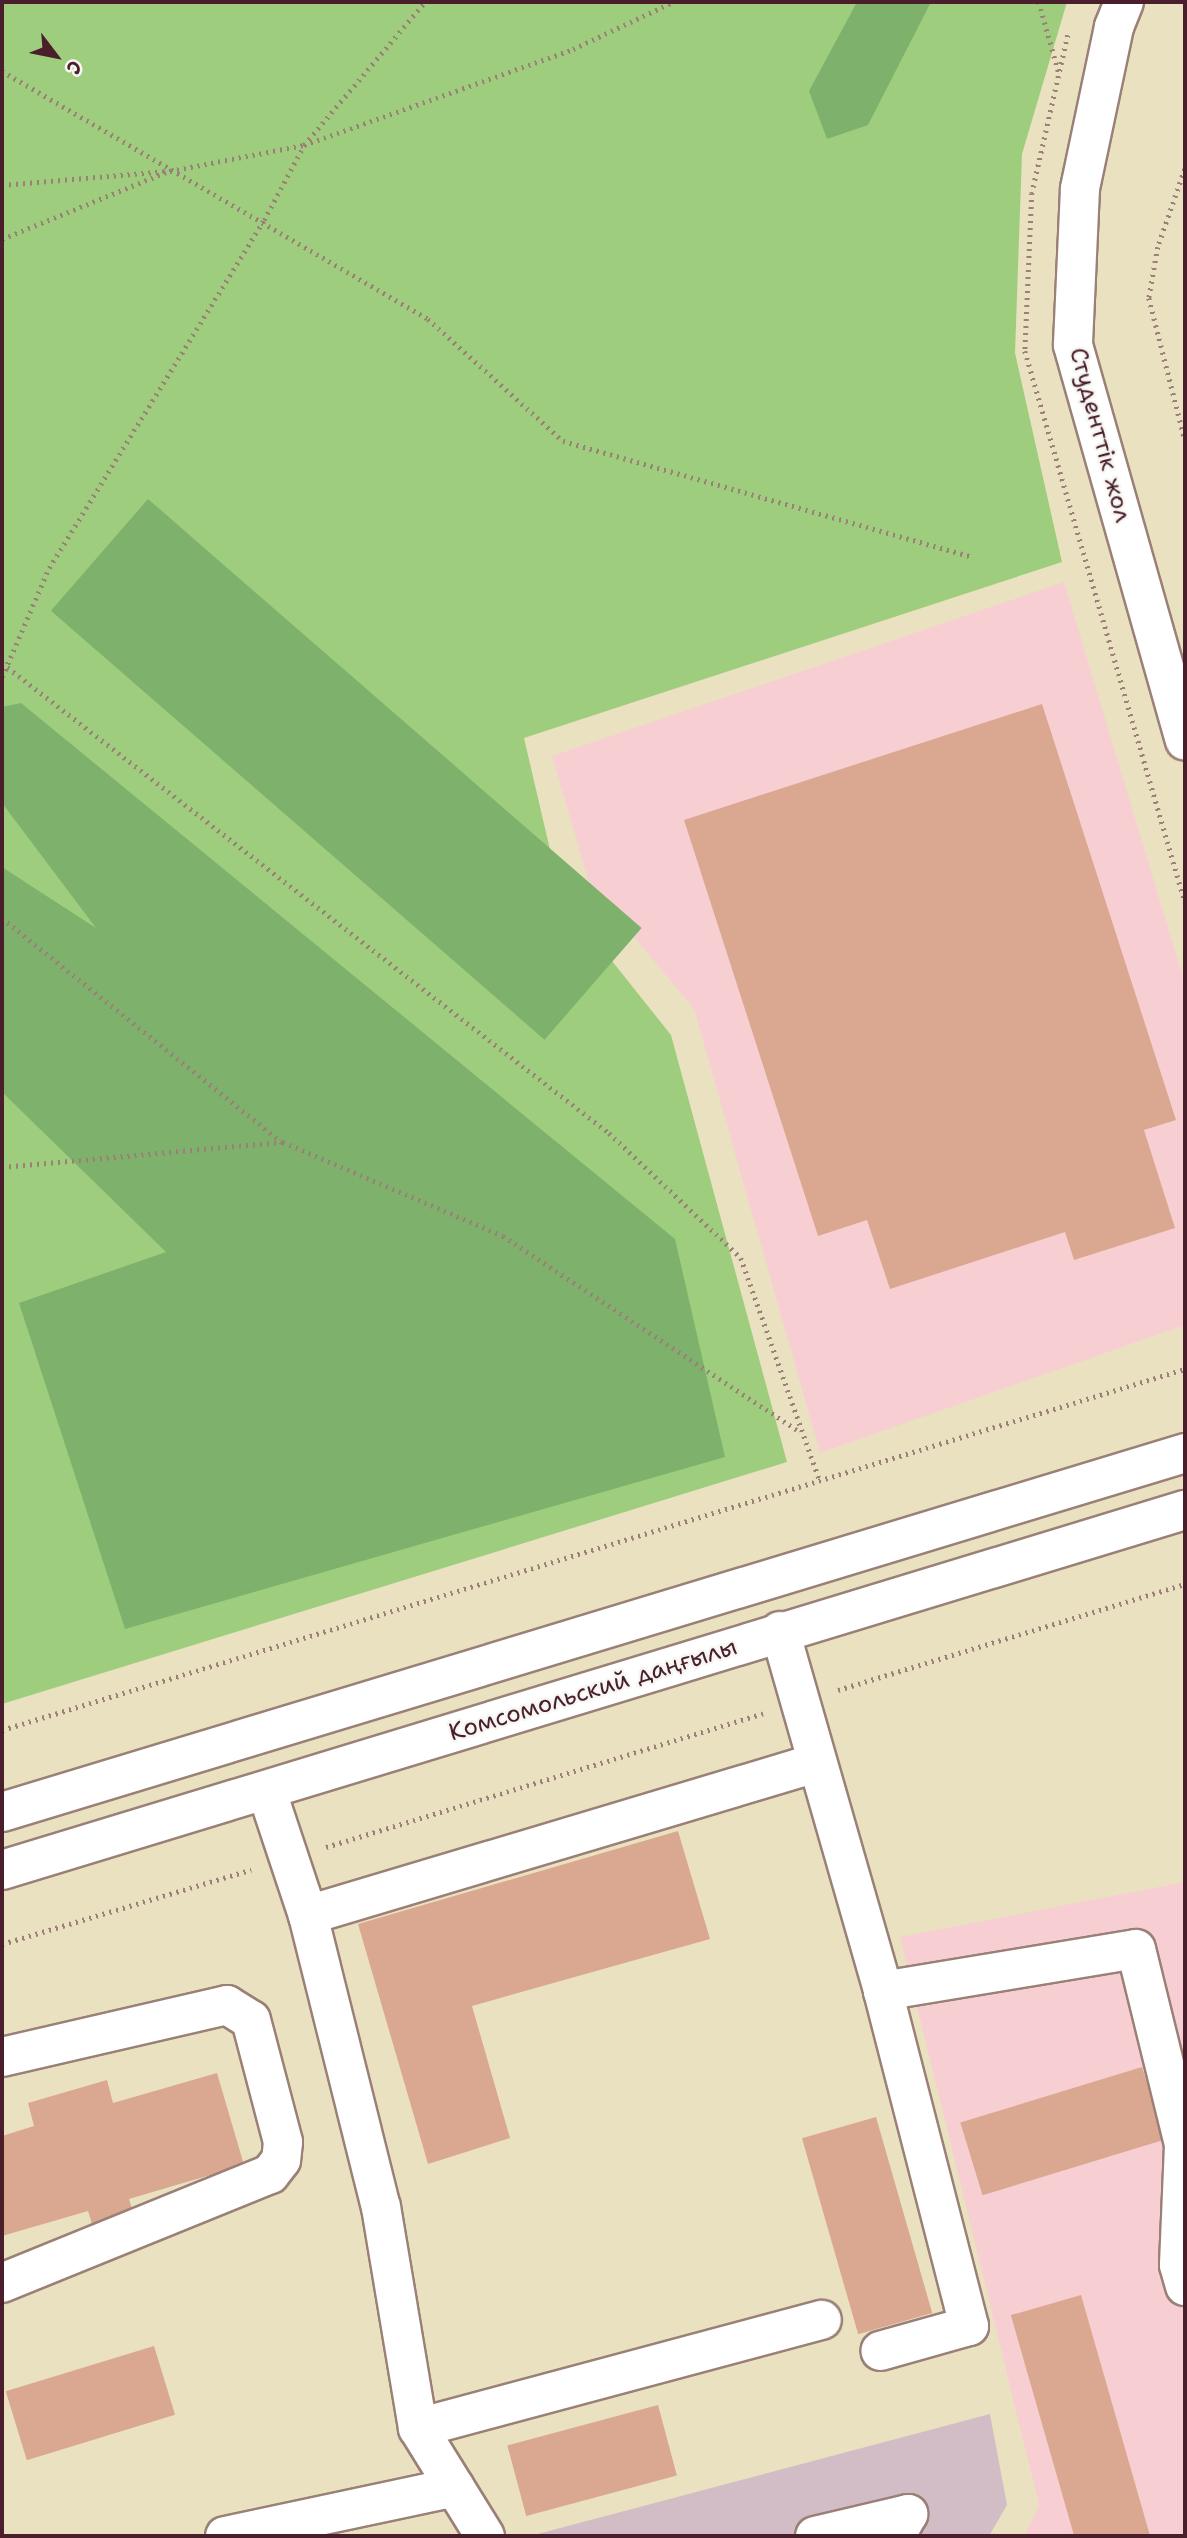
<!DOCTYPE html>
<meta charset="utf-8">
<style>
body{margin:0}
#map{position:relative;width:1187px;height:2538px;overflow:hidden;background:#eae1c0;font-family:"Shantell Sans",sans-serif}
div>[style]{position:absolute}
.built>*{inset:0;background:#f7cfd3}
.industrial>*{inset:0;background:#d2bdc7}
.green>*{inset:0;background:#9ece7d}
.forest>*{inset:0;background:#7eb16c;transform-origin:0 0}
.building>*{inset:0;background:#daa890;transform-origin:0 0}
.path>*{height:4.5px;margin-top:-2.25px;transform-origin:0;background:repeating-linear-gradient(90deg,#9a8076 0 2px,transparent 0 7px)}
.roads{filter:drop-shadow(2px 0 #9a8076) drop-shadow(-2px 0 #9a8076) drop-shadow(0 2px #9a8076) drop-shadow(0 -2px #9a8076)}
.minor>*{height:38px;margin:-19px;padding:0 19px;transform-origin:19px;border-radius:19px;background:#fff}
span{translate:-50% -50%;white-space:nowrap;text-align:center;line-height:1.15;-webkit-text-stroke:5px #f6f6f2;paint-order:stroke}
.street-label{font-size:24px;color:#4a1f2b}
.frame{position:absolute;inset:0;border:4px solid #4a1f2b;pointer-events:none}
.north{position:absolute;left:21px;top:21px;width:70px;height:70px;-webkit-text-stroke:5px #f6f6f2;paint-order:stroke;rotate:122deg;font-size:19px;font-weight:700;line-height:28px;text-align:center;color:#4a1f2b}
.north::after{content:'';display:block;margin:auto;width:24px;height:32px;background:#4a1f2b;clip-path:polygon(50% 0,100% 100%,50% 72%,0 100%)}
</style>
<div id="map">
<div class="built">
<i style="clip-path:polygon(1064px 582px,1185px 984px,1185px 1325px,820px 1453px,694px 1009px,589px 883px,552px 756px)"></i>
<i style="clip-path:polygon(1185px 1882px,1185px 2536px,1024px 2536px,1039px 2505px,900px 1937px)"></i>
</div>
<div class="industrial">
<i style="clip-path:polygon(990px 2414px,1007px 2505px,989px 2536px,530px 2536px)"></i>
</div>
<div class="green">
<i style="clip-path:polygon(2px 2px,1067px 2px,1022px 154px,1015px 353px,1062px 562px,524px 738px,561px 897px,671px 1035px,787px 1462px,2px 1704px)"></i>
</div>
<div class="forest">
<i style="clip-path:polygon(857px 2px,931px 2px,868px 125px,827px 139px,809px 91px)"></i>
<i style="left:148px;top:499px;width:654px;height:148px;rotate:41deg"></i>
<i style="clip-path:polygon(21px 703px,675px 1239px,725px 1457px,125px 1629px,19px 1303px,166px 1252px,2px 1092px,2px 867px,96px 928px,2px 803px,2px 707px)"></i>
</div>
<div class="building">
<i style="clip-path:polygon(1042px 704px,1176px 1120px,1144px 1130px,1175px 1228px,1074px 1260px,1065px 1232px,890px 1289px,867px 1220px,818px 1236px,684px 820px)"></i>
<i style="clip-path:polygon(678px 1831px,710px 1939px,472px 2006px,510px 2138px,428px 2164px,358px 1924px)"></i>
<i style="left:1142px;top:2067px;width:76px;height:190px;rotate:73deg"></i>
<i style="clip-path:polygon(217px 2073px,244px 2165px,129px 2199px,133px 2213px,92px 2224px,88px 2211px,2px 2236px,2px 2136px,34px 2126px,28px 2103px,107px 2080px,113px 2103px)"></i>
<i style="left:876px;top:2117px;width:204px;height:77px;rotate:74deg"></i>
<i style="left:1081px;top:2295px;width:251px;height:73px;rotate:74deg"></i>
<i style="left:154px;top:2346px;width:72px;height:155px;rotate:73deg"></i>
<i style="left:658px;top:2405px;width:73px;height:156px;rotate:75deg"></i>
</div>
<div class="path">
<i style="left:1039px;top:2px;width:74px;rotate:74.3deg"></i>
<i style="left:1068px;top:35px;width:162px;rotate:102.8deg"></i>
<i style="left:1032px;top:193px;width:158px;rotate:92.5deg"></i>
<i style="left:1025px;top:351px;width:574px;rotate:73.81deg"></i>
<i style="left:2px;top:71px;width:493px;rotate:30.2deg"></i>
<i style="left:428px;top:319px;width:182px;rotate:42.1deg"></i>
<i style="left:563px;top:441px;width:426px;rotate:15.8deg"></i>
<i style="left:1185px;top:169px;width:83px;rotate:109.1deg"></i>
<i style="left:1158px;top:247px;width:52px;rotate:100deg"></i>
<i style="left:1149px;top:298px;width:146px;rotate:75.8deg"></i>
<i style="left:2px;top:185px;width:169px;rotate:-4.8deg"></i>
<i style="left:170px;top:171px;width:136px;rotate:-11deg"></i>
<i style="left:304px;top:145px;width:286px;rotate:-19.6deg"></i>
<i style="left:573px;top:49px;width:110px;rotate:-25.2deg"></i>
<i style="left:2px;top:239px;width:177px;rotate:-22.2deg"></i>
<i style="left:2px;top:663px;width:768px;rotate:37.75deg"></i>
<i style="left:609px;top:1133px;width:182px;rotate:43.4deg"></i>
<i style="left:741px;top:1258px;width:237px;rotate:70.5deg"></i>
<i style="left:2px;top:677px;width:119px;rotate:-66.7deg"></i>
<i style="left:49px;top:568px;width:409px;rotate:-58.3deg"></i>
<i style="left:264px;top:220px;width:85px;rotate:-61.9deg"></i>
<i style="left:304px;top:145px;width:187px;rotate:-49.8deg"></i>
<i style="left:2px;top:918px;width:359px;rotate:38.7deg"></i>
<i style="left:2px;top:1167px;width:282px;rotate:-5.1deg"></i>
<i style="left:283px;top:1142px;width:239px;rotate:23.1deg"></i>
<i style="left:503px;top:1236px;width:352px;rotate:33.4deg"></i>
<i style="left:838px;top:1690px;width:363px;rotate:-17deg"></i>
<i style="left:2px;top:1730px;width:1237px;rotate:-16.97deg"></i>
<i style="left:326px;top:1847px;width:457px;rotate:-17deg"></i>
<i style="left:2px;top:1944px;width:260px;rotate:-16.6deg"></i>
</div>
<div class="roads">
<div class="minor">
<i style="left:1124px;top:2px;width:27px;rotate:112deg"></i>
<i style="left:1114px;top:27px;width:166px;rotate:101.9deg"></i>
<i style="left:1080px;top:189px;width:156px;rotate:92.6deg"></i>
<i style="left:1073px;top:345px;width:411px;rotate:74.2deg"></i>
<i style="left:780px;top:1631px;width:374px;rotate:74deg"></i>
<i style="left:883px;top:1991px;width:346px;rotate:75.6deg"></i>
<i style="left:969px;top:2326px;width:92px;rotate:164.3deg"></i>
<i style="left:267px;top:1792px;width:130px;rotate:71.6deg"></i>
<i style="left:308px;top:1915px;width:301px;rotate:76deg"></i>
<i style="left:381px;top:2207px;width:224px;rotate:80.5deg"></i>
<i style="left:418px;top:2428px;width:127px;rotate:58.2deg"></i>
<i style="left:2px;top:1812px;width:1236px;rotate:-16.88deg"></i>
<i style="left:2px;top:1870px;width:1237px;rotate:-16.93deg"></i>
<i style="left:308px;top:1915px;width:530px;rotate:-16.66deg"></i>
<i style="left:883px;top:1991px;width:256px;rotate:-9.4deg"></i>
<i style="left:1136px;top:1949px;width:202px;rotate:76.2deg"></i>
<i style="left:1184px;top:2145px;width:120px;rotate:92.4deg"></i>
<i style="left:1179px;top:2265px;width:22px;rotate:74deg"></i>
<i style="left:2px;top:2057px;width:231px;rotate:-13deg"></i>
<i style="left:227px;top:2005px;width:28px;rotate:32deg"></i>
<i style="left:251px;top:2020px;width:126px;rotate:75.3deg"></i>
<i style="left:283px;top:2142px;width:18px;rotate:96deg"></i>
<i style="left:281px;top:2160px;width:18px;rotate:128deg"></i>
<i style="left:270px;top:2174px;width:289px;rotate:157.9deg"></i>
<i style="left:418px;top:2428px;width:418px;rotate:-15deg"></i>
<i style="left:225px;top:2536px;width:235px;rotate:-12deg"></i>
<i style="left:815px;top:2536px;width:96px;rotate:-13.3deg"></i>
<i style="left:908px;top:2514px;width:25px;rotate:119deg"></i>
</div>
</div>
<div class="street-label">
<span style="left:1100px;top:435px;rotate:75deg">Студенттік жол</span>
<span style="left:593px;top:1690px;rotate:-17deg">Комсомольский даңғылы</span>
</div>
<div class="frame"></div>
<div class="north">С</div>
</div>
